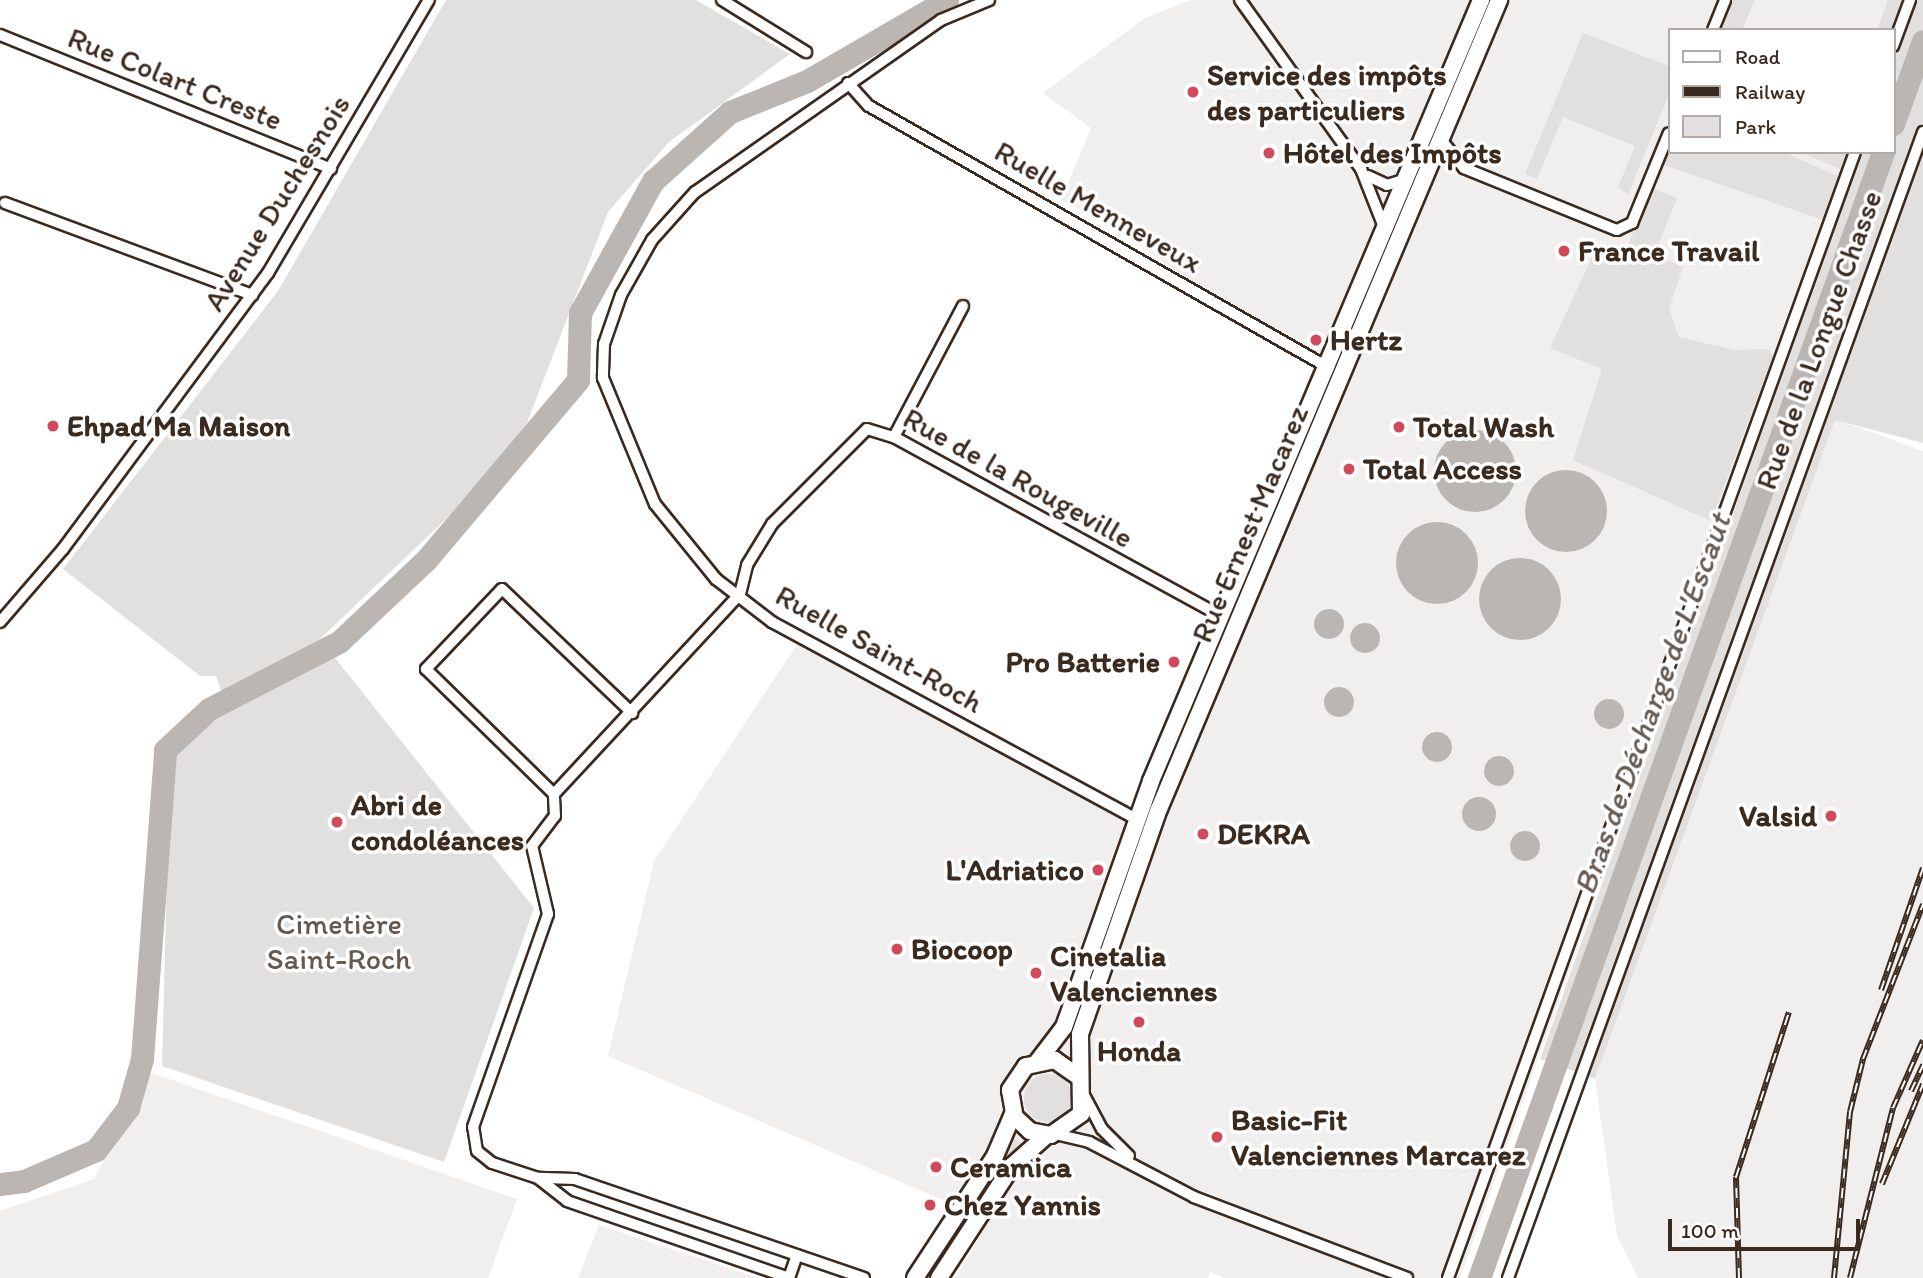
<!DOCTYPE html>
<meta charset="utf-8">
<style>
body{margin:0}
#map{position:relative;width:1923px;height:1278px;overflow:hidden;background:#fff;font-family:Itim,sans-serif}
div>[style]{position:absolute}
.built>*{inset:0;background:#f1efee}
.green>*{inset:0;background:#e2e0de}
.round{border-radius:50%}
.water>*{inset:0;background:#bcb6b3}
.river>*{height:23px;margin:-11.5px;padding:0 11.5px;transform-origin:11.5px;border-radius:11.5px;background:#bcb6b3}
.roads{filter:drop-shadow(2px 0 #3b2a1e) drop-shadow(-2px 0 #3b2a1e) drop-shadow(0 2px #3b2a1e) drop-shadow(0 -2px #3b2a1e)}
.minor>*{height:10px;margin:-5px;padding:0 5px;transform-origin:5px;border-radius:5px;background:#fff}
.secondary>*{height:16px;margin:-8px;padding:0 8px;transform-origin:8px;border-radius:8px;background:#fff}
.rail>*{height:6px;margin-top:-3px;transform-origin:0;background:repeating-linear-gradient(90deg,#fff 0 10px,#3b2a1e 0 20px);box-sizing:border-box;border-block:2px solid #3b2a1e}
.dots>*{width:19px;height:19px;translate:-50% -50%;box-sizing:border-box;border:4px solid #fff;border-radius:50%}
span{translate:-50% -50%;white-space:nowrap;text-align:center;line-height:1.15;-webkit-text-stroke:7px #fff;paint-order:stroke}
.poi-label{font-size:30px;color:#3b2a1e;font-weight:700}
.left{translate:0 -50%;text-align:left}
.right{translate:-100% -50%;text-align:right}
.street-label{font-size:30px;color:#3b2a1e}
.park-label{font-size:30px;color:#65584e}
.water-label{font-size:32px;color:#685b52;font-style:italic}
.legend{position:absolute;left:1668px;top:28px;width:228px;height:126px;box-sizing:border-box;background:#fff;border:2px solid #b1aaa5;margin:0;padding:9px 12px;list-style:none;font-size:21px;color:#3b2a1e}
.legend li{display:flex;align-items:center;gap:14px;height:35px}
.legend b{width:35px;border:2px solid #b1aaa5}
.scale{position:absolute;left:1668px;top:1219px;width:192px;height:32px;box-sizing:border-box;border:4px solid #3b2a1e;border-top:0;padding-left:9px;font-size:21px;line-height:24px;white-space:nowrap;color:#3b2a1e;-webkit-text-stroke:5px #fff;paint-order:stroke}
</style>
<div id="map">
<div class="built">
<i style="clip-path:polygon(1191px 0,1916px 0,1893px 63px,1893px 30px,1669px 30px,1669px 152px,1861px 152px,1460px 1278px,1225px 1278px,1210px 1272px,1208px 1278px,956px 1278px,989px 1220px,608px 1056px,654px 861px,798px 643px,1131px 806px,1276px 472px,1313px 368px,1111px 225px,1061px 200px,1091px 128px,1043px 93px,1145px 18px)"></i>
<i style="clip-path:polygon(1835px 419px,1923px 451px,1923px 1278px,1638px 1278px,1617px 1235px,1595px 1079px)"></i>
<i style="clip-path:polygon(149px 1072px,517px 1199px,488px 1278px,0 1278px,0 1211px,94px 1179px)"></i>
<i style="clip-path:polygon(599px 1225px,758px 1278px,578px 1278px)"></i>
</div>
<div class="green">
<i style="clip-path:polygon(446px 0,696px 0,790px 54px,669px 142px,608px 212px,525px 428px,447px 518px,320px 639px,534px 908px,444px 1162px,162px 1066px,170px 753px,227px 709px,216px 676px,200px 676px,63px 569px,278px 291px)"></i>
<i style="clip-path:polygon(1729px 0,1755px 0,1742px 30px,1716px 30px)"></i>
<i style="clip-path:polygon(1888px 0,1905px 0,1893px 33px,1877px 30px)"></i>
<i style="clip-path:polygon(1916px 0,1923px 0,1923px 443px,1835px 420px,1595px 1079px,1540px 1059px,1861px 152px,1893px 152px,1893px 63px)"></i>
<i style="clip-path:polygon(1583px 33px,1669px 66px,1669px 94px,1628px 195px,1618px 187px,1635px 146px,1563px 117px,1537px 179px,1525px 174px)"></i>
<i style="clip-path:polygon(1669px 144px,1669px 152px,1783px 152px,1840px 177px,1826px 221px,1661px 164px)"></i>
<i style="clip-path:polygon(1800px 152px,1851px 152px,1844px 171px)"></i>
<i style="clip-path:polygon(1653px 188px,1677px 198px,1655px 254px,1683px 267px,1669px 309px,1679px 337px,1735px 350px,1769px 349px,1773px 356px,1711px 521px,1573px 460px,1602px 369px,1550px 348px,1592px 257px,1608px 262px,1615px 246px,1625px 251px)"></i>
<i class="round" style="left:1024px;top:1074px;width:48px;height:48px"></i>
<i style="clip-path:polygon(1014px 1138px,1023px 1145px,932px 1278px,922px 1278px)"></i>
</div>
<div class="water">
<i class="round" style="left:1434px;top:430px;width:82px;height:82px"></i>
<i class="round" style="left:1525px;top:470px;width:82px;height:82px"></i>
<i class="round" style="left:1396px;top:522px;width:82px;height:82px"></i>
<i class="round" style="left:1479px;top:558px;width:82px;height:82px"></i>
<i class="round" style="left:1314px;top:609px;width:30px;height:30px"></i>
<i class="round" style="left:1350px;top:623px;width:30px;height:30px"></i>
<i class="round" style="left:1324px;top:687px;width:30px;height:30px"></i>
<i class="round" style="left:1594px;top:699px;width:30px;height:30px"></i>
<i class="round" style="left:1422px;top:732px;width:30px;height:30px"></i>
<i class="round" style="left:1484px;top:756px;width:30px;height:30px"></i>
<i class="round" style="left:1462px;top:797px;width:34px;height:34px"></i>
<i class="round" style="left:1510px;top:831px;width:30px;height:30px"></i>
</div>
<div class="river">
<i style="left:1893px;top:124px;width:88px;rotate:-70.1deg"></i>
<i style="left:0;top:1184px;width:24px;rotate:-7deg"></i>
<i style="left:24px;top:1181px;width:78px;rotate:-23.3deg"></i>
<i style="left:96px;top:1150px;width:53px;rotate:-52.7deg"></i>
<i style="left:128px;top:1108px;width:51px;rotate:-74.1deg"></i>
<i style="left:142px;top:1059px;width:310px;rotate:-85.7deg"></i>
<i style="left:165px;top:750px;width:60px;rotate:-43deg"></i>
<i style="left:209px;top:709px;width:146px;rotate:-27.3deg"></i>
<i style="left:339px;top:642px;width:120px;rotate:-43.3deg"></i>
<i style="left:426px;top:560px;width:236px;rotate:-49.8deg"></i>
<i style="left:578px;top:380px;width:67px;rotate:-88.3deg"></i>
<i style="left:580px;top:313px;width:151px;rotate:-61.1deg"></i>
<i style="left:653px;top:181px;width:103px;rotate:-41.9deg"></i>
<i style="left:730px;top:112px;width:83px;rotate:-21.9deg"></i>
<i style="left:807px;top:81px;width:162px;rotate:-30.1deg"></i>
<i style="left:1479px;top:1278px;width:1196px;rotate:-70.26deg"></i>
</div>
<div class="roads">
<div class="minor">
<i style="left:722px;top:0;width:99px;rotate:31.8deg"></i>
<i style="left:989px;top:0;width:52px;rotate:157.4deg"></i>
<i style="left:941px;top:20px;width:300px;rotate:145deg"></i>
<i style="left:695px;top:192px;width:64px;rotate:131.9deg"></i>
<i style="left:652px;top:240px;width:63px;rotate:119.4deg"></i>
<i style="left:621px;top:295px;width:52px;rotate:109.1deg"></i>
<i style="left:604px;top:344px;width:34px;rotate:92deg"></i>
<i style="left:603px;top:378px;width:136px;rotate:67.6deg"></i>
<i style="left:655px;top:504px;width:97px;rotate:50.9deg"></i>
<i style="left:716px;top:579px;width:71px;rotate:37.5deg"></i>
<i style="left:772px;top:622px;width:415px;rotate:28.4deg"></i>
<i style="left:1240px;top:0;width:208px;rotate:54.4deg"></i>
<i style="left:1361px;top:169px;width:62px;rotate:68.4deg"></i>
<i style="left:1713px;top:30px;width:32px;rotate:-68deg"></i>
<i style="left:0;top:35px;width:357px;rotate:22deg"></i>
<i style="left:1893px;top:46px;width:49px;rotate:-69.7deg"></i>
<i style="left:848px;top:83px;width:31px;rotate:48deg"></i>
<i style="left:869px;top:106px;width:529px;rotate:29.66deg"></i>
<i style="left:1442px;top:141px;width:35px;rotate:51deg"></i>
<i style="left:1464px;top:168px;width:165px;rotate:22.1deg"></i>
<i style="left:1617px;top:230px;width:17px;rotate:-25deg"></i>
<i style="left:1632px;top:223px;width:97px;rotate:-67.7deg"></i>
<i style="left:1368px;top:176px;width:21px;rotate:25deg"></i>
<i style="left:1387px;top:185px;width:21px;rotate:-17deg"></i>
<i style="left:5px;top:203px;width:264px;rotate:20.4deg"></i>
<i style="left:894px;top:437px;width:148px;rotate:-62.2deg"></i>
<i style="left:0;top:622px;width:96px;rotate:-49.2deg"></i>
<i style="left:63px;top:549px;width:344px;rotate:-53.4deg"></i>
<i style="left:268px;top:273px;width:317px;rotate:-59.5deg"></i>
<i style="left:554px;top:794px;width:179px;rotate:-135.7deg"></i>
<i style="left:426px;top:669px;width:110px;rotate:-46.5deg"></i>
<i style="left:502px;top:589px;width:180px;rotate:43.6deg"></i>
<i style="left:1085px;top:1097px;width:36px;rotate:62deg"></i>
<i style="left:1102px;top:1129px;width:38px;rotate:45deg"></i>
<i style="left:1055px;top:1134px;width:35px;rotate:13deg"></i>
<i style="left:1089px;top:1142px;width:119px;rotate:27.6deg"></i>
<i style="left:1194px;top:1197px;width:228px;rotate:20.8deg"></i>
<i style="left:538px;top:1178px;width:37px;rotate:38deg"></i>
<i style="left:567px;top:1201px;width:235px;rotate:19.1deg"></i>
<i style="left:789px;top:1278px;width:24px;rotate:-71deg"></i>
<i style="left:864px;top:1278px;width:305px;rotate:-161.1deg"></i>
<i style="left:575px;top:1179px;width:37px;rotate:-178deg"></i>
<i style="left:538px;top:1178px;width:48px;rotate:-161.9deg"></i>
<i style="left:492px;top:1163px;width:19px;rotate:-141deg"></i>
<i style="left:477px;top:1151px;width:24px;rotate:-99deg"></i>
<i style="left:473px;top:1127px;width:226px;rotate:-70.6deg"></i>
<i style="left:548px;top:914px;width:70px;rotate:-103.2deg"></i>
<i style="left:532px;top:846px;width:38px;rotate:-53deg"></i>
<i style="left:555px;top:816px;width:22px;rotate:-93deg"></i>
<i style="left:554px;top:794px;width:273px;rotate:-47.1deg"></i>
<i style="left:740px;top:594px;width:30px;rotate:-76deg"></i>
<i style="left:747px;top:565px;width:48px;rotate:-58.6deg"></i>
<i style="left:772px;top:524px;width:134px;rotate:-45deg"></i>
<i style="left:867px;top:429px;width:28px;rotate:17deg"></i>
<i style="left:894px;top:437px;width:373px;rotate:28.7deg"></i>
<i style="left:1448px;top:1278px;width:1197px;rotate:-70.13deg"></i>
<i style="left:1508px;top:1278px;width:1219px;rotate:-70.09deg"></i>
</div>
<div class="secondary">
<i style="left:1038px;top:1061px;width:43px;rotate:-52.6deg"></i>
<i style="left:1064px;top:1027px;width:261px;rotate:-70.5deg"></i>
<i style="left:1151px;top:781px;width:848px;rotate:-67.09deg"></i>
<i style="left:1079px;top:1077px;width:29px;rotate:-145deg"></i>
<i style="left:1055px;top:1060px;width:30px;rotate:168deg"></i>
<i style="left:1026px;top:1066px;width:29px;rotate:124deg"></i>
<i style="left:1010px;top:1090px;width:27px;rotate:80deg"></i>
<i style="left:1015px;top:1117px;width:21px;rotate:43deg"></i>
<i style="left:1030px;top:1131px;width:21px;rotate:11deg"></i>
<i style="left:1051px;top:1135px;width:37px;rotate:-35deg"></i>
<i style="left:1081px;top:1114px;width:80px;rotate:-90.7deg"></i>
<i style="left:1080px;top:1034px;width:238px;rotate:-70.7deg"></i>
<i style="left:1159px;top:809px;width:878px;rotate:-67.2deg"></i>
<i style="left:915px;top:1278px;width:146px;rotate:-56.7deg"></i>
<i style="left:995px;top:1156px;width:46px;rotate:-66.8deg"></i>
<i style="left:939px;top:1278px;width:134px;rotate:-56.9deg"></i>
<i style="left:1012px;top:1166px;width:47px;rotate:-41.5deg"></i>
</div>
</div>
<div class="rail">
<i style="left:1881px;top:990px;width:129px;rotate:-71deg"></i>
<i style="left:1911px;top:1091px;width:29px;rotate:-65deg"></i>
<i style="left:1882px;top:1184px;width:108px;rotate:-67.7deg"></i>
<i style="left:1739px;top:1278px;width:101px;rotate:-91.7deg"></i>
<i style="left:1736px;top:1177px;width:173px;rotate:-72.2deg"></i>
<i style="left:1834px;top:1278px;width:167px;rotate:-84.5deg"></i>
<i style="left:1850px;top:1112px;width:55px;rotate:-76.2deg"></i>
<i style="left:1863px;top:1059px;width:166px;rotate:-68.8deg"></i>
<i style="left:1850px;top:1278px;width:175px;rotate:-75.8deg"></i>
<i style="left:1893px;top:1108px;width:74px;rotate:-66.2deg"></i>
</div>
<div class="dots">
<i style="left:1193px;top:92px;background:#d1495b"></i>
<i style="left:1269px;top:153px;background:#d1495b"></i>
<i style="left:1564px;top:251px;background:#d1495b"></i>
<i style="left:1316px;top:340px;background:#d1495b"></i>
<i style="left:53px;top:426px;background:#d1495b"></i>
<i style="left:1399px;top:427px;background:#d1495b"></i>
<i style="left:1349px;top:469px;background:#d1495b"></i>
<i style="left:1174px;top:662px;background:#d1495b"></i>
<i style="left:1831px;top:816px;background:#d1495b"></i>
<i style="left:337px;top:822px;background:#d1495b"></i>
<i style="left:1203px;top:834px;background:#d1495b"></i>
<i style="left:1098px;top:870px;background:#d1495b"></i>
<i style="left:897px;top:949px;background:#d1495b"></i>
<i style="left:1036px;top:973px;background:#d1495b"></i>
<i style="left:1139px;top:1022px;background:#d1495b"></i>
<i style="left:1217px;top:1137px;background:#d1495b"></i>
<i style="left:936px;top:1167px;background:#d1495b"></i>
<i style="left:930px;top:1205px;background:#d1495b"></i>
</div>
<div class="poi-label">
<span class="left" style="left:1207px;top:92px">Service des impôts<br>des particuliers</span>
<span class="left" style="left:1283px;top:153px">Hôtel des Impôts</span>
<span class="left" style="left:1578px;top:251px">France Travail</span>
<span class="left" style="left:1330px;top:340px">Hertz</span>
<span class="left" style="left:67px;top:426px">Ehpad Ma Maison</span>
<span class="left" style="left:1413px;top:427px">Total Wash</span>
<span class="left" style="left:1363px;top:469px">Total Access</span>
<span class="right" style="left:1160px;top:662px">Pro Batterie</span>
<span class="left" style="left:351px;top:822px">Abri de<br>condoléances</span>
<span class="right" style="left:1817px;top:816px">Valsid</span>
<span class="left" style="left:1217px;top:834px">DEKRA</span>
<span class="right" style="left:1084px;top:870px">L'Adriatico</span>
<span class="left" style="left:911px;top:949px">Biocoop</span>
<span class="left" style="left:1050px;top:973px">Cinetalia<br>Valenciennes</span>
<span style="left:1139px;top:1051px">Honda</span>
<span class="left" style="left:1231px;top:1137px">Basic-Fit<br>Valenciennes Marcarez</span>
<span class="left" style="left:950px;top:1167px">Ceramica</span>
<span class="left" style="left:944px;top:1205px">Chez Yannis</span>
</div>
<div class="street-label">
<span style="left:175px;top:79px;rotate:22deg">Rue Colart Creste</span>
<span style="left:277px;top:203px;rotate:-58deg">Avenue Duchesnois</span>
<span style="left:1098px;top:207px;rotate:30deg">Ruelle Menneveux</span>
<span style="left:1819px;top:340px;rotate:-70deg">Rue de la Longue Chasse</span>
<span style="left:1018px;top:478px;rotate:29deg">Rue de la Rougeville</span>
<span style="left:1250px;top:524px;rotate:-67deg">Rue Ernest Macarez</span>
<span style="left:879px;top:649px;rotate:29deg">Ruelle Saint-Roch</span>
</div>
<div class="park-label">
<span style="left:339px;top:941px">Cimetière<br>Saint-Roch</span>
</div>
<div class="water-label">
<span style="left:1652px;top:704px;rotate:-70deg">Bras de Décharge de L'Escaut</span>
</div>
<ul class="legend">
<li><b style="height:9px;background:#fff"></b>Road</li>
<li><b style="height:9px;background:#3b2a1e"></b>Railway</li>
<li><b style="height:19px;background:#e2e0de"></b>Park</li>
</ul>
<div class="scale">100 m</div>
</div>
